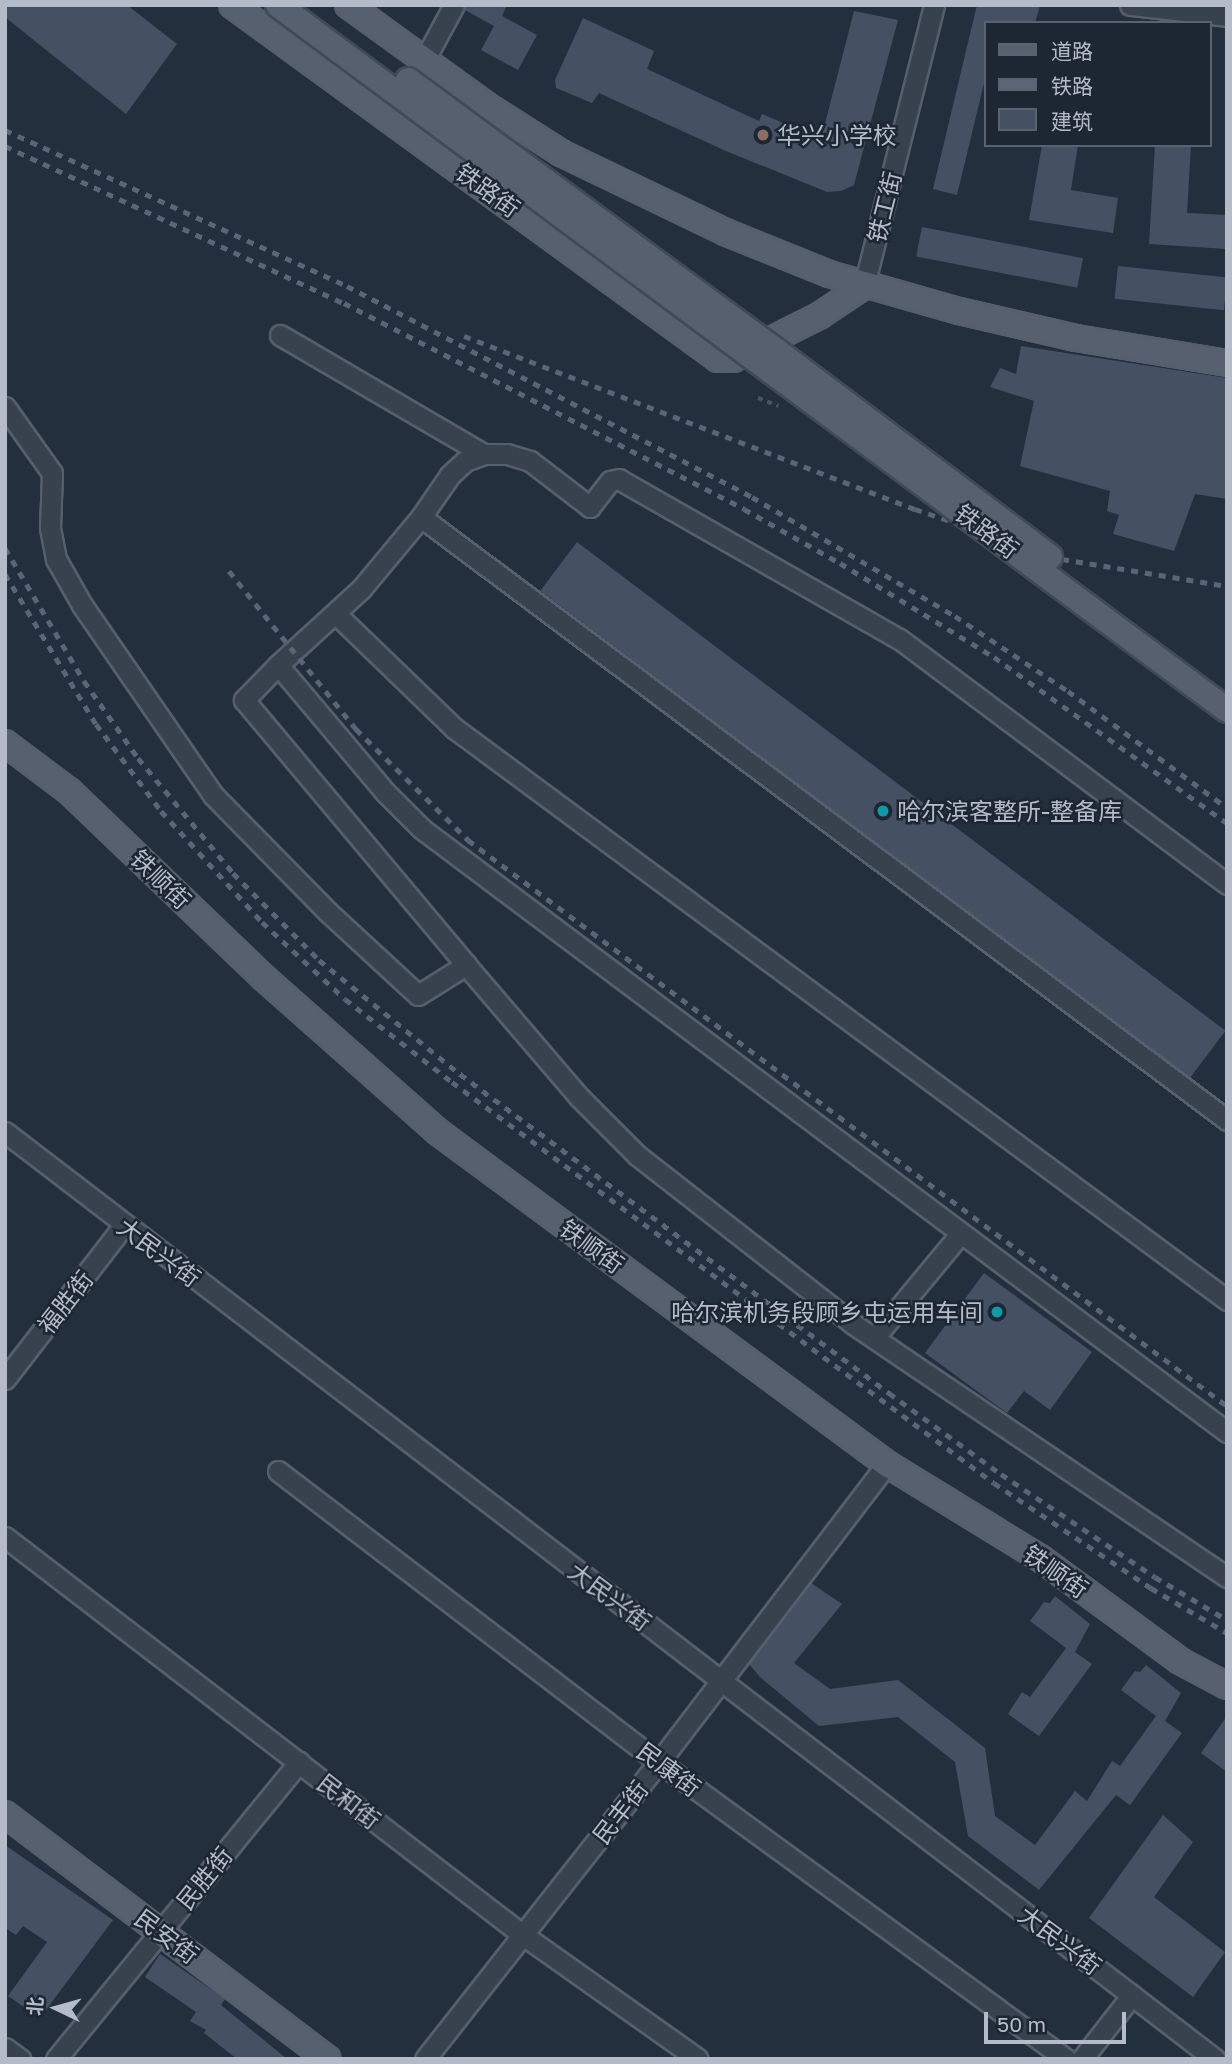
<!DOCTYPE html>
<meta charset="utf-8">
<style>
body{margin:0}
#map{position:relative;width:1232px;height:2064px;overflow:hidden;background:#242f3e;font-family:"Golos Text","Noto Sans SC",sans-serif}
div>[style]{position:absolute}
.building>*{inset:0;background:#455162;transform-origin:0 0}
.path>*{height:3.5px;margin-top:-1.75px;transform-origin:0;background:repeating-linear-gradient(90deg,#44595c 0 5px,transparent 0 10px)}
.roads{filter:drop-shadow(2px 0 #565f6c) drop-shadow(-2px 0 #565f6c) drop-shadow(0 2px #565f6c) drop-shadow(0 -2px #565f6c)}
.minor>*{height:19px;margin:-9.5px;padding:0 9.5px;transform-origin:9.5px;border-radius:9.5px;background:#38414e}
.major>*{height:24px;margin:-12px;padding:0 12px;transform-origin:12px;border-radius:12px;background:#56606e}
.rail>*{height:5px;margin-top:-2.5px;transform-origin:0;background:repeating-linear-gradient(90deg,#5a6575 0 7px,transparent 0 14px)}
.bridges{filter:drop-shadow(2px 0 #414a57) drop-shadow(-2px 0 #414a57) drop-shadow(0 2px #414a57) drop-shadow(0 -2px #414a57)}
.major-bridge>*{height:24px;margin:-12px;padding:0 12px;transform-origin:12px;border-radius:12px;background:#56606e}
.dots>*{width:19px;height:19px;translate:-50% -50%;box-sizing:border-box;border:4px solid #1d2633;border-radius:50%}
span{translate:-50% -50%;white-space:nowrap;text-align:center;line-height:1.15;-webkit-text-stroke:5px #1d2633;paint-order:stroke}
.poi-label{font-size:24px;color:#b4bcc9}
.left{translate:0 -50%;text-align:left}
.right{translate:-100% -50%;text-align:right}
.street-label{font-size:24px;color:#b4bcc9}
.frame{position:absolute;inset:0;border:7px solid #b4bcc9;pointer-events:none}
.legend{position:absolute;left:984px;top:21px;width:228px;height:126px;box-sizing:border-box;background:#1d2633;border:2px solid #59626f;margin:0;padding:9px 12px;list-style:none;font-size:21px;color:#b4bcc9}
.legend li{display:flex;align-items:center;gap:14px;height:35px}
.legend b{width:35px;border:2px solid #59626f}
.north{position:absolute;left:21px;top:1973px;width:70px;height:70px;-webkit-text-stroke:5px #1d2633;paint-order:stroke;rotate:275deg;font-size:19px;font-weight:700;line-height:28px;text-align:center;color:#b4bcc9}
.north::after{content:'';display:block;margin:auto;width:24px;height:32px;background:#b4bcc9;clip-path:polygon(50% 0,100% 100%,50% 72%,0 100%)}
.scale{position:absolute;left:984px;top:2012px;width:142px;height:32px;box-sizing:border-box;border:4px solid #b4bcc9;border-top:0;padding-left:9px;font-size:21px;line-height:24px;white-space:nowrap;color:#b4bcc9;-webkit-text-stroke:5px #1d2633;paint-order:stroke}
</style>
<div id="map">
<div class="building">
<i style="clip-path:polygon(5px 5px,127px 5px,177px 44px,126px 114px,5px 17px)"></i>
<i style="clip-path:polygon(466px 5px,507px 5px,502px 16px,537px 35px,518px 70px,481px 50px,494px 26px,465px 10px)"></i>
<i style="clip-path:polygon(977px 5px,1040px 5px,1035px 23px,985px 23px,985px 79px,957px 195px,933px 189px)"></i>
<i style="clip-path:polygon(854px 11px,898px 20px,854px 185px,841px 191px,827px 192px,726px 151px,599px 93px,592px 103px,556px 88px,555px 80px,583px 18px,654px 51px,647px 69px,759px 121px,762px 114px,821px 139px)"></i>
<i style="clip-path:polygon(1042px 145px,1078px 145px,1071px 190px,1118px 198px,1113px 233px,1029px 220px)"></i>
<i style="clip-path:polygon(1155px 145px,1191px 145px,1187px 213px,1227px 215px,1227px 249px,1149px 244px)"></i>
<i style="left:922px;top:227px;width:164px;height:30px;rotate:11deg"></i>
<i style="left:1118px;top:266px;width:110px;height:33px;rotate:6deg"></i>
<i style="clip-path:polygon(1021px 346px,1227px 378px,1227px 499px,1195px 494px,1174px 551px,1113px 534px,1119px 515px,1107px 511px,1110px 491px,1020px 466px,1034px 401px,990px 387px,1000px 368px,1016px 374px)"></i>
<i style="left:577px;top:542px;width:812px;height:61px;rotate:37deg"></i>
<i style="clip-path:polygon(984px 1273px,1092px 1352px,1050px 1410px,1024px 1391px,1007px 1413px,925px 1353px)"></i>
<i style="clip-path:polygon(811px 1583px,842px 1604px,794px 1663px,830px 1689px,898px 1680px,985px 1748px,995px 1816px,1035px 1845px,1075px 1791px,1087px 1801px,1112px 1761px,1120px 1766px,1156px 1716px,1121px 1690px,1135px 1671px,1140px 1672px,1146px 1665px,1181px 1693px,1165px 1721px,1182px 1733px,1130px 1805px,1116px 1795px,1039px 1890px,968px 1836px,955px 1762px,898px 1717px,819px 1726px,760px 1677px,749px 1664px)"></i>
<i style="clip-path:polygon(1055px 1596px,1090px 1624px,1075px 1652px,1092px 1664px,1039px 1736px,1008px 1714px,1022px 1692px,1030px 1697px,1066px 1648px,1030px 1621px,1044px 1602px,1050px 1603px)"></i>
<i style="clip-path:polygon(1227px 1716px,1227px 1772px,1201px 1753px)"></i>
<i style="clip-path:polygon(1163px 1815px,1193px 1842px,1154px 1897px,1225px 1952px,1193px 1997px,1089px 1918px)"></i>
<i style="clip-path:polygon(5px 1845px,113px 1920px,40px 2018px,8px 1996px,47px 1942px,23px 1926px,16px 1935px,5px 1928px)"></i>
<i style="clip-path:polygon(160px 1954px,225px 1999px,221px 2005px,287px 2059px,237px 2059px,204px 2033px,206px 2030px,190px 2021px,196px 2012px,145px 1977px)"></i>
</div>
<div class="path">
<i style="left:758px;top:398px;width:22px;rotate:21deg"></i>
</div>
<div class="roads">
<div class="minor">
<i style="left:1130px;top:5px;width:98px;rotate:6.5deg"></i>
<i style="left:427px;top:55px;width:57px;rotate:-61.6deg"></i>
<i style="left:864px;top:286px;width:290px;rotate:-76deg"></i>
<i style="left:280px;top:335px;width:236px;rotate:30.3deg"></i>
<i style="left:5px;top:407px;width:81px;rotate:54.5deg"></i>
<i style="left:52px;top:473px;width:55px;rotate:92.1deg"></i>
<i style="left:50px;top:528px;width:32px;rotate:79deg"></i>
<i style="left:56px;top:559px;width:53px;rotate:60.5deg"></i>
<i style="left:82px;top:605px;width:231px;rotate:55.4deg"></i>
<i style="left:213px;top:795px;width:164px;rotate:45.5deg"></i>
<i style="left:328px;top:912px;width:122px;rotate:42.7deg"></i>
<i style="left:418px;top:995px;width:57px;rotate:-32deg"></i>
<i style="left:466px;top:965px;width:174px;rotate:49.4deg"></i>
<i style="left:579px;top:1097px;width:82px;rotate:45deg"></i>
<i style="left:637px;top:1155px;width:274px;rotate:38deg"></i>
<i style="left:853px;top:1324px;width:452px;rotate:34.1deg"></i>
<i style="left:421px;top:517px;width:1007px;rotate:36.8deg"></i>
<i style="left:336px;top:614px;width:164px;rotate:44deg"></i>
<i style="left:454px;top:728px;width:962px;rotate:36.5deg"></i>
<i style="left:278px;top:665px;width:49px;rotate:134.2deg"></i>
<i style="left:244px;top:700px;width:346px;rotate:50deg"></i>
<i style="left:1227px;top:884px;width:409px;rotate:-143.2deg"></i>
<i style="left:899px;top:639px;width:322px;rotate:-150.3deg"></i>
<i style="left:619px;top:479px;width:9px;rotate:167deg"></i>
<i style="left:610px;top:481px;width:33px;rotate:128deg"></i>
<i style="left:590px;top:507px;width:76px;rotate:-142.5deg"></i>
<i style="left:530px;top:461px;width:24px;rotate:-163deg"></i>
<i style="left:507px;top:454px;width:23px;rotate:180deg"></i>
<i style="left:484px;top:454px;width:20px;rotate:160deg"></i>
<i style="left:465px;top:461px;width:21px;rotate:137deg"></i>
<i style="left:450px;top:475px;width:51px;rotate:124.6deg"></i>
<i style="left:421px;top:517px;width:94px;rotate:129.8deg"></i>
<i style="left:361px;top:589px;width:113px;rotate:137.5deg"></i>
<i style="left:278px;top:665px;width:166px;rotate:49.9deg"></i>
<i style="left:385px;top:792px;width:52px;rotate:45deg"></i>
<i style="left:422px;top:829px;width:1006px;rotate:36.84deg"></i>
<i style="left:5px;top:1132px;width:1524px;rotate:37.46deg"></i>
<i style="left:874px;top:1338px;width:136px;rotate:-50.4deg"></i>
<i style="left:5px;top:1379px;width:195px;rotate:-52.3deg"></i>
<i style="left:278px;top:1471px;width:479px;rotate:37.4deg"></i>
<i style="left:659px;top:1762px;width:504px;rotate:36.12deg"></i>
<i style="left:5px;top:1537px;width:653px;rotate:37.54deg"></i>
<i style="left:523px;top:1935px;width:214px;rotate:35.3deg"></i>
<i style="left:5px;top:2048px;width:19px;rotate:36deg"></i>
<i style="left:56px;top:2059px;width:384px;rotate:-50.7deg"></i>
<i style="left:425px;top:2059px;width:378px;rotate:-51.8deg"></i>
<i style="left:659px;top:1762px;width:375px;rotate:-52.6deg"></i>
<i style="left:1082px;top:2059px;width:81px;rotate:-52deg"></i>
</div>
<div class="major">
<i style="left:232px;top:5px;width:601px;rotate:36.07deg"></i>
<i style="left:718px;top:359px;width:15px"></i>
<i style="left:733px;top:359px;width:96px;rotate:-26.6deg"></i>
<i style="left:819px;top:316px;width:54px;rotate:-33.7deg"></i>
<i style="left:348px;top:5px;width:170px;rotate:35.9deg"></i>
<i style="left:486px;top:105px;width:89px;rotate:32.6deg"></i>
<i style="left:561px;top:153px;width:182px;rotate:25.7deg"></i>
<i style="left:725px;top:232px;width:112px;rotate:22deg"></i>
<i style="left:829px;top:274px;width:135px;rotate:15.9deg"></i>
<i style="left:959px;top:311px;width:120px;rotate:13deg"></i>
<i style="left:1076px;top:338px;width:153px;rotate:9.4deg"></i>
<i style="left:5px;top:743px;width:80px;rotate:36.9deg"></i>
<i style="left:69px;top:791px;width:270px;rotate:43.8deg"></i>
<i style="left:264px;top:978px;width:232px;rotate:41.5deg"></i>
<i style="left:438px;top:1132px;width:558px;rotate:36.48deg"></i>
<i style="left:887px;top:1464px;width:180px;rotate:31.6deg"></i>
<i style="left:1040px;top:1558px;width:174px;rotate:36.3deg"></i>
<i style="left:1180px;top:1661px;width:53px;rotate:28deg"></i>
<i style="left:5px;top:1814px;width:405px;rotate:37.2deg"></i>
</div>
</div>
<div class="rail">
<i style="left:5px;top:130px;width:376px;rotate:24.5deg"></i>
<i style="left:347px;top:286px;width:457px;rotate:27.5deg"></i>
<i style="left:752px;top:497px;width:235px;rotate:30.4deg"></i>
<i style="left:955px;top:616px;width:136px;rotate:33.6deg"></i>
<i style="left:1068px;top:691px;width:197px;rotate:36.3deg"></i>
<i style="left:5px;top:146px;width:374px;rotate:24.9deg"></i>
<i style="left:344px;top:303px;width:450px;rotate:27.2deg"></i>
<i style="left:744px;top:509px;width:110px;rotate:29.4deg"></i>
<i style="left:840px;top:563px;width:180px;rotate:31.4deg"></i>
<i style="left:994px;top:657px;width:286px;rotate:35.5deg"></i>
<i style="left:464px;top:336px;width:483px;rotate:21deg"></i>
<i style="left:915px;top:509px;width:155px;rotate:18.8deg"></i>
<i style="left:1062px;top:559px;width:167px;rotate:9.3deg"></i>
<i style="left:5px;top:548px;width:155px;rotate:59.3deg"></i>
<i style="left:84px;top:681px;width:94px;rotate:55deg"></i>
<i style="left:138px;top:758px;width:149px;rotate:50.4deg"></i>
<i style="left:233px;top:873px;width:122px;rotate:45.3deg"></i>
<i style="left:319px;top:960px;width:181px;rotate:39deg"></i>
<i style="left:460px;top:1074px;width:535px;rotate:36.63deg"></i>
<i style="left:889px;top:1393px;width:138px;rotate:35.9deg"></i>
<i style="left:1001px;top:1474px;width:185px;rotate:33.8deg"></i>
<i style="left:1155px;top:1577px;width:84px;rotate:30.8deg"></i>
<i style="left:229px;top:571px;width:203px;rotate:51.2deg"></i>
<i style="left:356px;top:729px;width:158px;rotate:44.7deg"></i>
<i style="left:468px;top:840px;width:947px;rotate:36.71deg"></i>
<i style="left:5px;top:574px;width:175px;rotate:58.8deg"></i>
<i style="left:96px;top:724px;width:109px;rotate:53.2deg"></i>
<i style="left:161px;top:811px;width:150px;rotate:47.7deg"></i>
<i style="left:262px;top:922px;width:113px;rotate:42.9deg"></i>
<i style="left:345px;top:999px;width:135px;rotate:37.8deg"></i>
<i style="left:452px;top:1082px;width:674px;rotate:36.5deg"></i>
<i style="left:994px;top:1483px;width:189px;rotate:33.8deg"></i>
<i style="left:1151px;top:1588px;width:88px;rotate:30.6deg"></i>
</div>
<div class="bridges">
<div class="major-bridge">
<i style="left:278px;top:5px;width:1182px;rotate:36.61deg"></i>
<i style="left:408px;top:80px;width:458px;rotate:36.3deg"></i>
<i style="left:777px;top:351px;width:342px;rotate:37deg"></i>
</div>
</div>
<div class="dots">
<i style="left:763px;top:135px;background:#8d6e63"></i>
<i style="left:883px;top:811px;background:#0f9aa8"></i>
<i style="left:997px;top:1312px;background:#0f9aa8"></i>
</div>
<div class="poi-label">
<span class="left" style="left:777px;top:135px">华兴小学校</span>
<span class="left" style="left:897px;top:811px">哈尔滨客整所-整备库</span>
<span class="right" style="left:983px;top:1312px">哈尔滨机务段顾乡屯运用车间</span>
</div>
<div class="street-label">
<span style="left:488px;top:190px;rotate:36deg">铁路街</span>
<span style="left:884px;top:207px;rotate:-76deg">铁工街</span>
<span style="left:987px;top:531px;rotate:37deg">铁路街</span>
<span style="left:161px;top:879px;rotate:44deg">铁顺街</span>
<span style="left:592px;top:1246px;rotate:36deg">铁顺街</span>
<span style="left:159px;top:1252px;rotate:37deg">大民兴街</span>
<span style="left:65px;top:1302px;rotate:-52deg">福胜街</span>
<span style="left:1056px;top:1571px;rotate:35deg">铁顺街</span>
<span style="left:610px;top:1596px;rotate:37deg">大民兴街</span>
<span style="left:669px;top:1769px;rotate:37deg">民康街</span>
<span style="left:349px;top:1801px;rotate:38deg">民和街</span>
<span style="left:620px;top:1812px;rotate:-52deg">民丰街</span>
<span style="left:204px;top:1878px;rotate:-51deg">民胜街</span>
<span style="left:167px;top:1936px;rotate:37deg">民安街</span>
<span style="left:1060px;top:1940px;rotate:37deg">大民兴街</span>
</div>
<div class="frame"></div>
<ul class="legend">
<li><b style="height:9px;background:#56606e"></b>道路</li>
<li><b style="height:9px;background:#5a6575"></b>铁路</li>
<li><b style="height:19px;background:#455162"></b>建筑</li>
</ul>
<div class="north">北</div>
<div class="scale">50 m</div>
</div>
